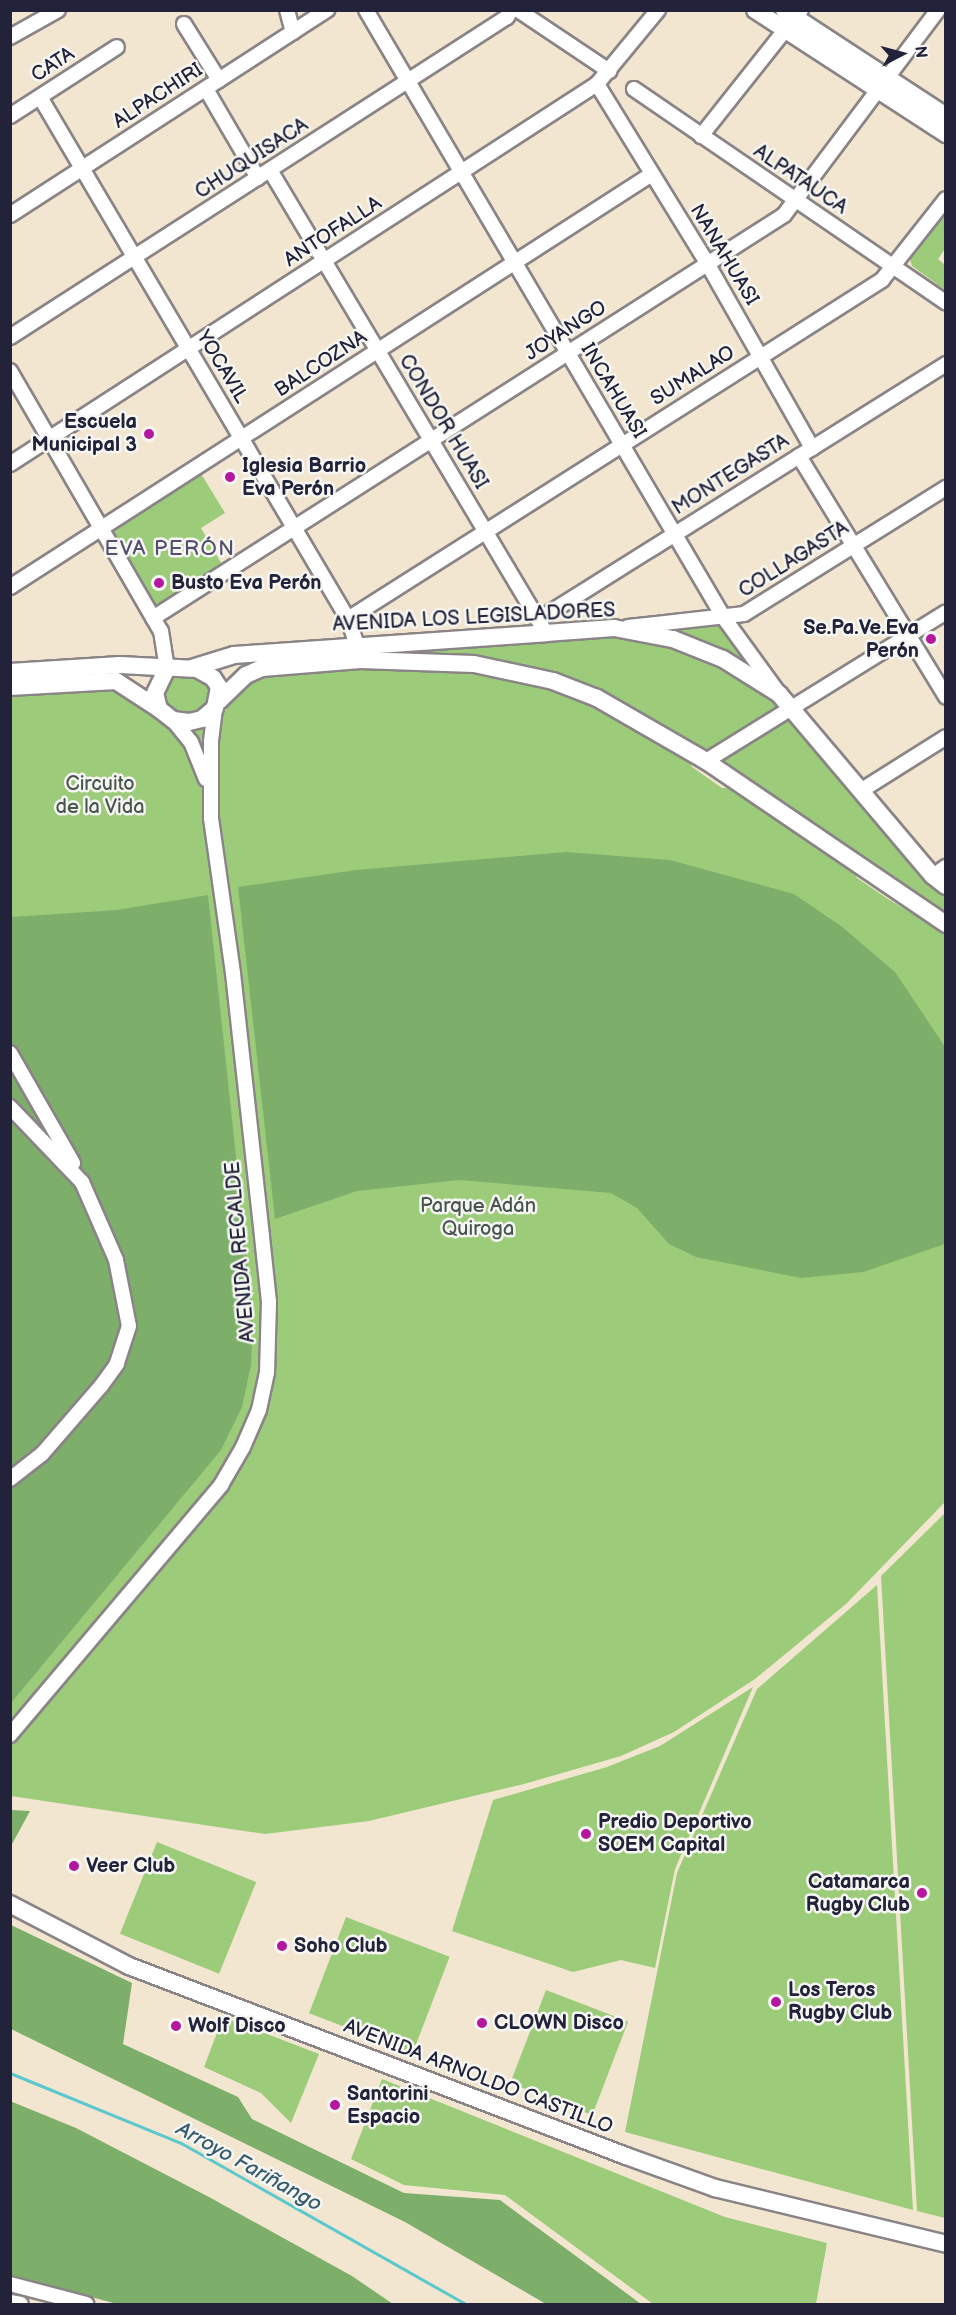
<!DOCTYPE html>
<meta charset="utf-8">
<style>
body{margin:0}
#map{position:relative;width:956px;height:2315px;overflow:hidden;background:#f2e6d0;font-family:"Balsamiq Sans",sans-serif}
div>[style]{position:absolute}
.green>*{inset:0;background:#9ccb7a;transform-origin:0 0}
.forest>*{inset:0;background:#7daf6a}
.stream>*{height:3px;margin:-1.5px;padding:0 1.5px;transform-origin:1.5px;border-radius:1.5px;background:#5bc8ce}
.roads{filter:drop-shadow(2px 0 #8a8486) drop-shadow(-2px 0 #8a8486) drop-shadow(0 2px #8a8486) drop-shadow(0 -2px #8a8486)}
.minor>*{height:14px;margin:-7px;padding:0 7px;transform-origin:7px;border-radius:7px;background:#fff}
.major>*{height:16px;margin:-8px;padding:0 8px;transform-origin:8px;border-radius:8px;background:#fff}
.dots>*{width:16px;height:16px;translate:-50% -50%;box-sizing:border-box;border:3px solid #f6f6f2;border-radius:50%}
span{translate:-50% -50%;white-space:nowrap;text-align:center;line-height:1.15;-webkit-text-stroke:5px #f6f6f2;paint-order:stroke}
.street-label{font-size:20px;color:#22223b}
.poi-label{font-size:20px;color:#22223b;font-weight:700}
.right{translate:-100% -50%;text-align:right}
.left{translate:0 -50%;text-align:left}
.park-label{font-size:20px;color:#47554e}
.neighbourhood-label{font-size:21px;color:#544d6b;letter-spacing:1.5px}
.water-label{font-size:21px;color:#365c6e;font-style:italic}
.frame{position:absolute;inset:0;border:12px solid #22223b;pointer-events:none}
.north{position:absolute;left:872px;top:24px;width:60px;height:60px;-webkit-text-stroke:4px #f6f6f2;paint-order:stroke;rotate:84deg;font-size:16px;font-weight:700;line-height:24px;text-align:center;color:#22223b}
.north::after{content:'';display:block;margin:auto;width:21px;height:27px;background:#22223b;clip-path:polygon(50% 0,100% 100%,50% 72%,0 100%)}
</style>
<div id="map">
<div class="green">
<i style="clip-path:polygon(945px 212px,945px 249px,938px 259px,945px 265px,945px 290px,912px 266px,910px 259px)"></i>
<i style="clip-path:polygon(200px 472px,225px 513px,201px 528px,224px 568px,158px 609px,112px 531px)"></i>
<i style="clip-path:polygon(718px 624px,722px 626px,760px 674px,660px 629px)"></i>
<i style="clip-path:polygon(614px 636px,649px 639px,718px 663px,773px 698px,945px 893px,945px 918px,598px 693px,374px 654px,373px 650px)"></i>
<i style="clip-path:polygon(360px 666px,468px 670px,561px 690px,613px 713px,686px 756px,692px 767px,722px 788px,733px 788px,851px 868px,857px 878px,888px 899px,945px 933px,945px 1502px,846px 1604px,755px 1679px,674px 1732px,621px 1756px,524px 1784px,369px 1821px,265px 1834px,11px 1796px,11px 693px,101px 687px,124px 693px,172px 731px,219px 725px,231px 698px,248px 683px,276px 674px)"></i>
<i style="clip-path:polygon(194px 675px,210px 683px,212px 700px,203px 710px,177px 714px,166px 706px,162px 696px,173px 678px)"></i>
<i style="clip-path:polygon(945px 1513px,945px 2218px,917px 2211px,881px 1576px)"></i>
<i style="clip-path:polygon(877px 1585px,913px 2210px,625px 2132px,677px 1873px,757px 1689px)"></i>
<i style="clip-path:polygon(753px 1687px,675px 1869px,655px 1968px,621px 1960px,573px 1972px,452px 1931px,493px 1800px,607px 1767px,660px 1746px)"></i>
<i style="left:157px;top:1842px;width:107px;height:99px;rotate:22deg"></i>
<i style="left:346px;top:1917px;width:111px;height:103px;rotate:21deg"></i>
<i style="left:546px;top:1990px;width:88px;height:100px;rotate:21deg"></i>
<i style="clip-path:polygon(223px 2017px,319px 2054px,291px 2123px,261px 2093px,204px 2067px)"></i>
<i style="clip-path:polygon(382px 2079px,725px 2217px,827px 2243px,816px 2304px,653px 2304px,505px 2195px,404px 2185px,351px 2159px)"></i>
</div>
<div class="forest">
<i style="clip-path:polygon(566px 852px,670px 860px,794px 894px,841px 926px,895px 972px,945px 1047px,945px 1244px,863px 1272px,801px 1278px,696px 1257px,669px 1244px,637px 1208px,611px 1193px,459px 1180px,357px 1191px,275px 1219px,238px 887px,356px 870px)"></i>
<i style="clip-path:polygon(208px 895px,253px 1315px,251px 1365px,242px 1407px,221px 1450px,11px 1703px,11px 917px,117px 910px)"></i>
<i style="clip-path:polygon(11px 1810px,30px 1811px,11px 1846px,10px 1810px)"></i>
<i style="clip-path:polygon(11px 1925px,132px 1983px,123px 2044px,238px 2097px,252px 2119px,404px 2193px,500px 2200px,641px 2304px,546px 2304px,405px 2222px,11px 2029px)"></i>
<i style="clip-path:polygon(10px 2101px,76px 2128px,209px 2197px,352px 2276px,393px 2304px,117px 2304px,11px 2275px)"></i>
</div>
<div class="stream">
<i style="left:10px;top:2073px;width:185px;rotate:22.3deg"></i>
<i style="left:181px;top:2143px;width:326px;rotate:29.5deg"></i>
</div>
<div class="roads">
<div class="minor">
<i style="left:287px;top:10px;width:23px;rotate:75deg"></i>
<i style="left:366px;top:10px;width:706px;rotate:59.51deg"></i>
<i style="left:724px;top:618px;width:90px;rotate:54deg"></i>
<i style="left:518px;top:10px;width:110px;rotate:33.8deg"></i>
<i style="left:184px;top:24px;width:66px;rotate:58deg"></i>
<i style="left:10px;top:37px;width:55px;rotate:-29.4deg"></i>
<i style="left:597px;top:84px;width:210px;rotate:58.4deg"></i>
<i style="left:707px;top:263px;width:213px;rotate:60.4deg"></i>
<i style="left:206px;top:89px;width:103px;rotate:59.7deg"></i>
<i style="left:634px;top:89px;width:378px;rotate:34.4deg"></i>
<i style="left:40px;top:97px;width:606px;rotate:59.46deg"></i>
<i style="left:348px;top:619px;width:39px;rotate:71deg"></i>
<i style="left:10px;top:116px;width:127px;rotate:-32.8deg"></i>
<i style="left:701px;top:136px;width:161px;rotate:-51.6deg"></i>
<i style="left:270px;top:170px;width:539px;rotate:59.2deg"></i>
<i style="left:10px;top:215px;width:378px;rotate:-32.9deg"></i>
<i style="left:10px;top:337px;width:591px;rotate:-32.78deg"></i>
<i style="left:507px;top:17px;width:8px;rotate:-60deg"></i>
<i style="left:10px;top:371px;width:301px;rotate:59.9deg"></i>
<i style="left:161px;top:631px;width:39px;rotate:81deg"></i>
<i style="left:799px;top:456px;width:282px;rotate:58.6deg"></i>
<i style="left:10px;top:464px;width:699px;rotate:-32.92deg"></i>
<i style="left:597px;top:84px;width:96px;rotate:-50.5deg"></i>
<i style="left:10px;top:587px;width:763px;rotate:-32.75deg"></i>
<i style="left:153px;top:618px;width:749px;rotate:-32.57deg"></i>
<i style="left:784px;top:215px;width:256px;rotate:-53.1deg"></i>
<i style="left:348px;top:619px;width:633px;rotate:-32.41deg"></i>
<i style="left:882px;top:280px;width:103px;rotate:-51.7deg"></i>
<i style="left:538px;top:620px;width:482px;rotate:-32.1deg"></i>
<i style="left:628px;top:627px;width:117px;rotate:-6.4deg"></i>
<i style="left:744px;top:614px;width:238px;rotate:-32deg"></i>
<i style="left:173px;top:720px;width:28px;rotate:51deg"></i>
<i style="left:191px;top:742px;width:40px;rotate:68deg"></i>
<i style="left:706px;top:761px;width:282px;rotate:-31.8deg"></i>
<i style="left:862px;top:790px;width:99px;rotate:-32.2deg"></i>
<i style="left:933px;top:876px;width:16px;rotate:-35deg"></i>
<i style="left:10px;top:1053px;width:127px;rotate:60.2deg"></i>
<i style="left:10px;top:1107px;width:104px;rotate:46.2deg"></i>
<i style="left:82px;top:1182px;width:85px;rotate:66.4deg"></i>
<i style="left:116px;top:1260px;width:67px;rotate:78.9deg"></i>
<i style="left:129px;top:1326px;width:40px;rotate:108deg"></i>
<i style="left:117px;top:1364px;width:27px;rotate:126deg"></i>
<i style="left:101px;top:1386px;width:90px;rotate:130.9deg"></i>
<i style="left:42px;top:1454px;width:41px;rotate:142deg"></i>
<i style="left:10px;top:1735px;width:327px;rotate:-49.8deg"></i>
<i style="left:221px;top:1485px;width:44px;rotate:-59.9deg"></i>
<i style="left:243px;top:1447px;width:40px;rotate:-66.6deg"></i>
<i style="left:259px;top:1410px;width:38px;rotate:-78deg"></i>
<i style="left:267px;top:1373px;width:71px;rotate:-88.4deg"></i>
<i style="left:269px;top:1302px;width:66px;rotate:-96.1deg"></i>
<i style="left:262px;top:1236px;width:265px;rotate:-96.3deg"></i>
<i style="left:233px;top:973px;width:157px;rotate:-98.1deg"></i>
<i style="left:211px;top:818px;width:77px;rotate:-90deg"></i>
<i style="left:211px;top:741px;width:33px;rotate:-83deg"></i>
<i style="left:10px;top:2284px;width:79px;rotate:14.7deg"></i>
<i style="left:10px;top:2302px;width:11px;rotate:10deg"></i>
</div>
<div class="major">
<i style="left:755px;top:10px;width:228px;rotate:33deg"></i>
<i style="left:784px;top:10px;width:194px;rotate:33.2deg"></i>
<i style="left:192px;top:668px;width:44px;rotate:-17.2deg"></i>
<i style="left:234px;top:655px;width:313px;rotate:-4deg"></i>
<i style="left:546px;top:633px;width:68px;rotate:-4.2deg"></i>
<i style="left:614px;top:628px;width:60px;rotate:10.6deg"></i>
<i style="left:673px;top:639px;width:54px;rotate:21.8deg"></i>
<i style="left:723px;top:659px;width:66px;rotate:32deg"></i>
<i style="left:779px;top:694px;width:238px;rotate:49.8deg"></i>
<i style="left:933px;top:876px;width:16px;rotate:38deg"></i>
<i style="left:10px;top:672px;width:110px;rotate:-3.6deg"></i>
<i style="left:120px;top:665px;width:77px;rotate:3deg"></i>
<i style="left:197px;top:669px;width:18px;rotate:29deg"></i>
<i style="left:213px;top:678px;width:11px;rotate:56deg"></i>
<i style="left:219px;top:687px;width:21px;rotate:101deg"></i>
<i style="left:215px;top:708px;width:17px;rotate:140deg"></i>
<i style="left:202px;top:719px;width:13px;rotate:167deg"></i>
<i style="left:189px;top:722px;width:16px;rotate:-173deg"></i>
<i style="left:173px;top:720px;width:18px;rotate:-142deg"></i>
<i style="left:159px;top:709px;width:16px;rotate:-104deg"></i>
<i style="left:155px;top:693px;width:25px;rotate:-64deg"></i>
<i style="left:10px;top:687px;width:106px;rotate:-3.2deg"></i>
<i style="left:116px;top:681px;width:51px;rotate:33.1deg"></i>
<i style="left:219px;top:701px;width:37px;rotate:-44deg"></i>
<i style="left:246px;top:675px;width:17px;rotate:-24deg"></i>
<i style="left:262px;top:668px;width:99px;rotate:-4.6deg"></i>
<i style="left:361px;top:660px;width:113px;rotate:2deg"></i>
<i style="left:474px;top:664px;width:81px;rotate:12.1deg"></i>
<i style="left:553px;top:681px;width:47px;rotate:21.1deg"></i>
<i style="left:597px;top:698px;width:126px;rotate:30deg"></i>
<i style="left:706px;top:761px;width:290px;rotate:34.2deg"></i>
<i style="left:10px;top:1904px;width:134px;rotate:27.5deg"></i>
<i style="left:129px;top:1966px;width:532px;rotate:20.92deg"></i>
<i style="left:626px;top:2156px;width:95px;rotate:19.8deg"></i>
<i style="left:715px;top:2188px;width:238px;rotate:13.6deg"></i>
</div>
</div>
<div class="dots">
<i style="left:149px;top:434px;background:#b5179e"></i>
<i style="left:230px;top:477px;background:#b5179e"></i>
<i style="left:159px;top:583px;background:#b5179e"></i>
<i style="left:931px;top:639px;background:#b5179e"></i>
<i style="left:586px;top:1834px;background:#b5179e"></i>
<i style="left:74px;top:1866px;background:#b5179e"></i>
<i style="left:922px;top:1893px;background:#b5179e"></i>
<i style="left:282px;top:1946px;background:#b5179e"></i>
<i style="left:776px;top:2002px;background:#b5179e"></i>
<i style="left:482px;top:2023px;background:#b5179e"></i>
<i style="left:176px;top:2026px;background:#b5179e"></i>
<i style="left:335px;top:2105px;background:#b5179e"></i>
</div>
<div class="street-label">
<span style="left:53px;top:65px;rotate:-33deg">CATA</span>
<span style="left:158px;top:96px;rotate:-33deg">ALPACHIRI</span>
<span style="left:252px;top:159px;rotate:-33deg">CHUQUISACA</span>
<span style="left:800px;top:180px;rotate:34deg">ALPATAUCA</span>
<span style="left:333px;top:232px;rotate:-33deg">ANTOFALLA</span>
<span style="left:724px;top:255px;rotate:59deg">NANAHUASI</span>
<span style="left:566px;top:331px;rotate:-33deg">JOYANGO</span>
<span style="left:321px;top:364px;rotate:-33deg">BALCOZNA</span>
<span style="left:222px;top:367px;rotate:59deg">YOCAVIL</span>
<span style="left:693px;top:376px;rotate:-32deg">SUMALAO</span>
<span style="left:613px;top:391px;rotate:59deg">INCAHUASI</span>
<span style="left:443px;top:422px;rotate:59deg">CONDOR HUASI</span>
<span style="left:731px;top:475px;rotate:-32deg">MONTEGASTA</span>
<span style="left:794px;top:560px;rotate:-32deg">COLLAGASTA</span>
<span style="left:474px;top:618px;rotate:-3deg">AVENIDA LOS LEGISLADORES</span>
<span style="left:241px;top:1252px;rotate:-95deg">AVENIDA RECALDE</span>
<span style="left:478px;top:2077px;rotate:21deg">AVENIDA ARNOLDO CASTILLO</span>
</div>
<div class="poi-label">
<span class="right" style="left:137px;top:434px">Escuela<br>Municipal 3</span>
<span class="left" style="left:242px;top:478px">Iglesia Barrio<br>Eva Perón</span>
<span class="left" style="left:171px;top:583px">Busto Eva Perón</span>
<span class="right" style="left:919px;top:640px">Se.Pa.Ve.Eva<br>Perón</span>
<span class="left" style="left:598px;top:1834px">Predio Deportivo<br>SOEM Capital</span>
<span class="left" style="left:86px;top:1866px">Veer Club</span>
<span class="right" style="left:910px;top:1894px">Catamarca<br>Rugby Club</span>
<span class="left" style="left:294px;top:1946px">Soho Club</span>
<span class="left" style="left:788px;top:2002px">Los Teros<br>Rugby Club</span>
<span class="left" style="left:494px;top:2023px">CLOWN Disco</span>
<span class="left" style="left:188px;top:2026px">Wolf Disco</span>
<span class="left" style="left:347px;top:2106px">Santorini<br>Espacio</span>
</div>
<div class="park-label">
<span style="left:100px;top:796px">Circuito<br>de la Vida</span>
<span style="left:478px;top:1218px">Parque Adán<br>Quiroga</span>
</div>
<div class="neighbourhood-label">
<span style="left:170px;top:549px">EVA PERÓN</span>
</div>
<div class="water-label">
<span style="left:249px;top:2167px;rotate:29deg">Arroyo Fariñango</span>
</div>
<div class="frame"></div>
<div class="north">N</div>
</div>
